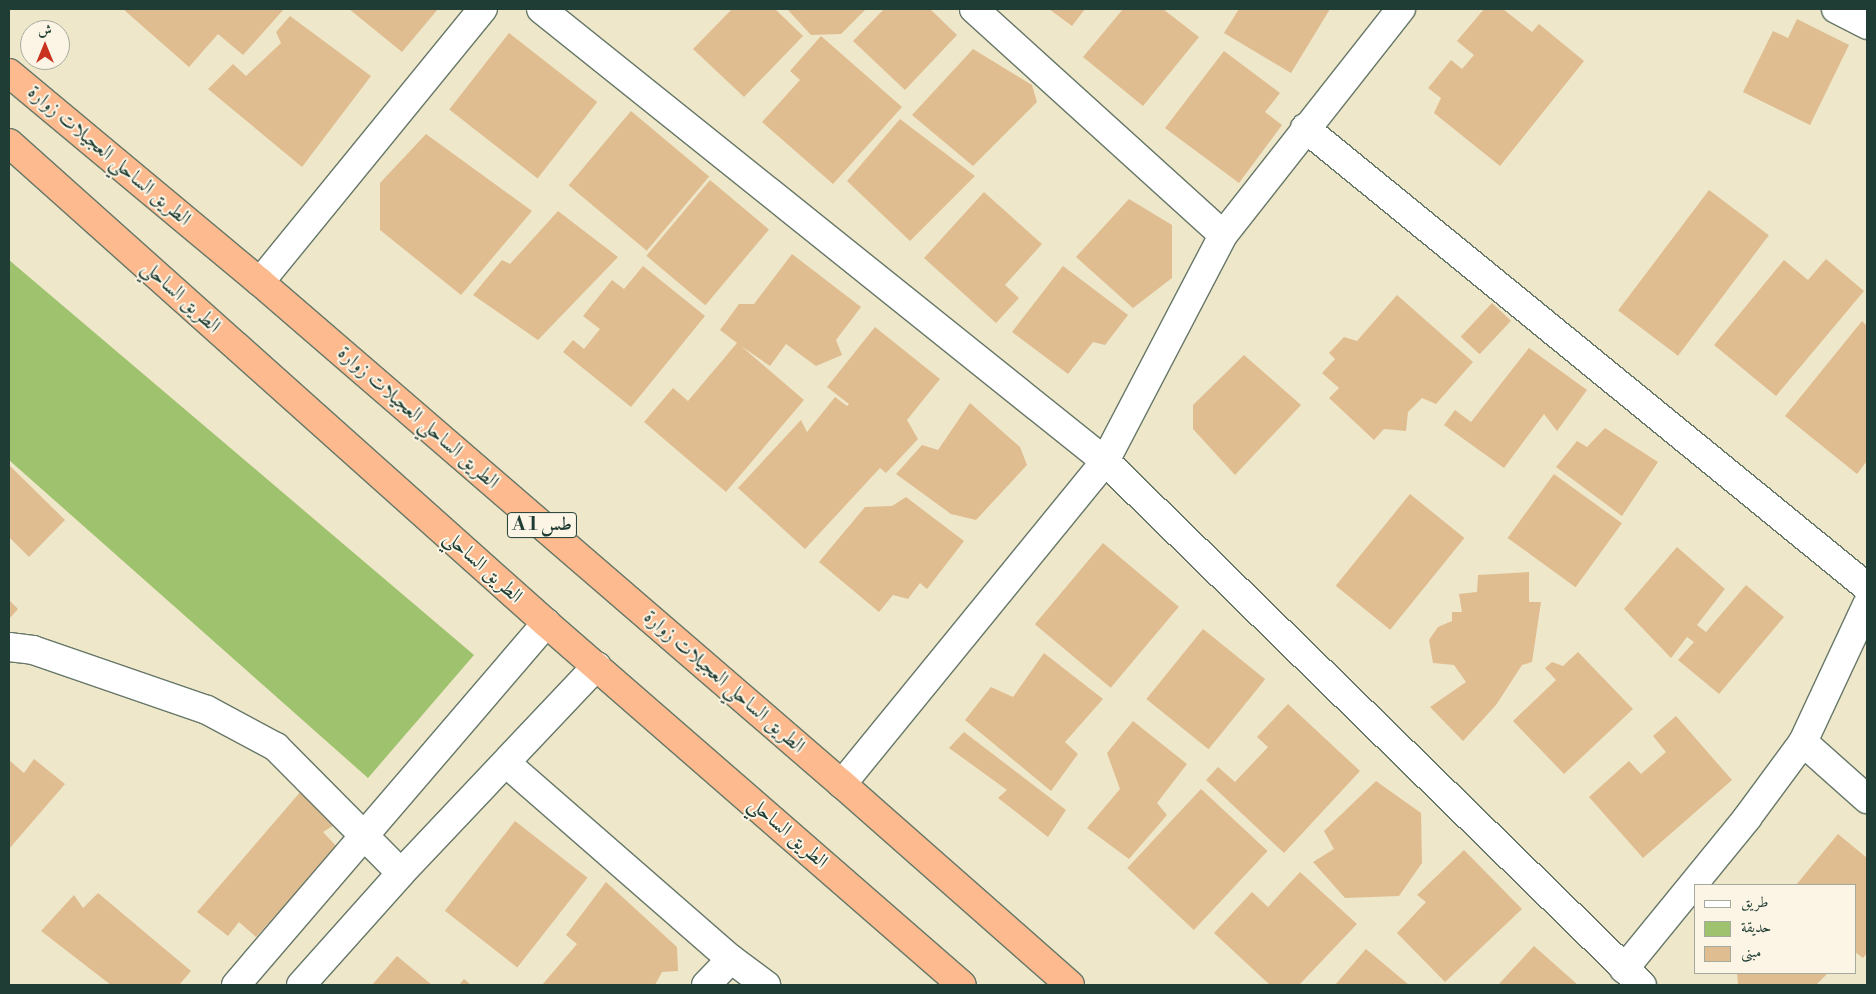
<!DOCTYPE html>
<meta charset="utf-8">
<style>
body{margin:0}
#map{position:relative;width:1876px;height:994px;overflow:hidden;background:#eee7c9;font-family:"Libre Bodoni",Amiri,serif}
div>[style]{position:absolute}
.green>*{inset:0;background:#9ec26d}
.building>*{inset:0;background:#e0bd91;transform-origin:0 0}
.roads{filter:drop-shadow(1px 0 #677868) drop-shadow(-1px 0 #677868) drop-shadow(0 1px #677868) drop-shadow(0 -1px #677868)}
.minor>*{height:28px;margin:-14px;padding:0 14px;transform-origin:14px;border-radius:14px;background:#fff}
.trunk>*{height:28px;margin:-14px;padding:0 14px;transform-origin:14px;border-radius:14px;background:#fcba8e}
span{translate:-50% -50%;white-space:nowrap;text-align:center;line-height:1.15;-webkit-text-stroke:4px #fcf5e5;paint-order:stroke}
.shield-label span{padding:1px 4px;background:#fcf5e5;border:1px solid;border-radius:4px;-webkit-text-stroke-width:0}
.shield-label{font-size:19px;color:#1f3d34;font-weight:700}
.street-label{font-size:20px;color:#1f3d34}
.frame{position:absolute;inset:0;border:10px solid #1f3d34;pointer-events:none}
.legend{position:absolute;left:1694px;top:884px;width:162px;height:90px;box-sizing:border-box;background:#fcf5e5;border:1px solid #a4ab9e;margin:0;padding:6px 9px;list-style:none;font-size:15px;color:#1f3d34}
.legend li{display:flex;align-items:center;gap:10px;height:25px}
.legend b{width:25px;border:1px solid #a4ab9e}
.north{position:absolute;left:20px;top:20px;width:50px;height:50px;box-sizing:border-box;background:#fcf5e5;border:1px solid #a4ab9e;border-radius:50%;rotate:0deg;font-size:14px;font-weight:700;line-height:20px;text-align:center;color:#1f3d34}
.north::after{content:'';display:block;margin:auto;width:18px;height:22px;background:#c8321e;clip-path:polygon(50% 0,100% 100%,50% 72%,0 100%)}
</style>
<div id="map">
<div class="green">
<i style="clip-path:polygon(9px 260px,474px 655px,368px 778px,9px 460px)"></i>
</div>
<div class="building">
<i style="clip-path:polygon(123px 9px,284px 9px,243px 55px,218px 34px,189px 67px)"></i>
<i style="clip-path:polygon(349px 9px,438px 9px,402px 52px)"></i>
<i style="clip-path:polygon(732px 9px,775px 9px,803px 36px,744px 97px,693px 49px)"></i>
<i style="clip-path:polygon(787px 9px,866px 9px,841px 34px,811px 35px)"></i>
<i style="clip-path:polygon(884px 9px,930px 9px,957px 35px,905px 90px,853px 41px)"></i>
<i style="clip-path:polygon(1049px 9px,1085px 9px,1072px 26px)"></i>
<i style="clip-path:polygon(1123px 9px,1163px 9px,1199px 37px,1143px 106px,1083px 57px)"></i>
<i style="clip-path:polygon(1239px 9px,1330px 9px,1291px 73px,1224px 33px)"></i>
<i style="clip-path:polygon(1484px 9px,1503px 9px,1532px 32px,1539px 24px,1584px 61px,1500px 166px,1434px 113px,1441px 98px,1428px 88px,1451px 60px,1462px 69px,1474px 55px,1457px 41px)"></i>
<i style="clip-path:polygon(290px 16px,371px 76px,302px 167px,208px 89px,233px 64px,246px 76px,281px 43px,276px 32px)"></i>
<i style="clip-path:polygon(1797px 19px,1849px 45px,1810px 125px,1743px 92px,1773px 31px,1788px 38px)"></i>
<i style="left:509px;top:33px;width:112px;height:97px;rotate:38deg"></i>
<i style="clip-path:polygon(821px 36px,902px 107px,833px 184px,762px 122px,800px 80px,790px 71px)"></i>
<i style="clip-path:polygon(973px 49px,1032px 85px,1037px 102px,973px 166px,912px 115px)"></i>
<i style="clip-path:polygon(1224px 51px,1280px 93px,1265px 112px,1282px 125px,1239px 183px,1165px 128px)"></i>
<i style="left:631px;top:111px;width:102px;height:97px;rotate:40deg"></i>
<i style="clip-path:polygon(900px 119px,975px 176px,910px 241px,847px 181px)"></i>
<i style="clip-path:polygon(426px 134px,532px 211px,461px 295px,380px 230px,380px 183px)"></i>
<i style="left:710px;top:180px;width:77px;height:99px;rotate:40deg"></i>
<i style="left:1709px;top:190px;width:75px;height:151px;rotate:37deg"></i>
<i style="clip-path:polygon(984px 192px,1042px 244px,1005px 285px,1019px 298px,996px 323px,924px 258px)"></i>
<i style="clip-path:polygon(1129px 199px,1172px 225px,1172px 278px,1133px 308px,1076px 257px)"></i>
<i style="clip-path:polygon(558px 211px,618px 257px,538px 340px,473px 295px,502px 260px,510px 264px)"></i>
<i style="clip-path:polygon(792px 254px,861px 307px,836px 340px,842px 355px,816px 366px,786px 344px,770px 366px,741px 346px,804px 400px,726px 492px,644px 422px,673px 388px,688px 401px,737px 343px,720px 330px,739px 304px,754px 304px)"></i>
<i style="clip-path:polygon(1826px 259px,1864px 291px,1776px 396px,1714px 345px,1784px 260px,1808px 280px)"></i>
<i style="clip-path:polygon(643px 266px,705px 316px,631px 407px,563px 352px,573px 340px,584px 349px,600px 329px,583px 316px,612px 280px,624px 289px)"></i>
<i style="clip-path:polygon(1063px 266px,1128px 315px,1105px 345px,1093px 342px,1068px 374px,1012px 332px)"></i>
<i style="clip-path:polygon(1397px 295px,1473px 362px,1436px 404px,1422px 398px,1408px 412px,1406px 431px,1384px 429px,1374px 440px,1329px 398px,1339px 388px,1322px 373px,1335px 359px,1329px 353px,1344px 337px,1357px 341px)"></i>
<i style="left:1492px;top:303px;width:26px;height:46px;rotate:43deg"></i>
<i style="clip-path:polygon(1862px 321px,1867px 326px,1867px 461px,1857px 474px,1785px 416px)"></i>
<i style="clip-path:polygon(875px 327px,940px 379px,907px 420px,918px 439px,886px 473px,880px 468px,805px 549px,738px 488px,801px 420px,807px 432px,835px 397px,847px 406px,849px 404px,827px 387px)"></i>
<i style="clip-path:polygon(1529px 348px,1587px 390px,1557px 431px,1544px 414px,1504px 468px,1444px 425px,1455px 410px,1471px 422px)"></i>
<i style="clip-path:polygon(1244px 355px,1301px 405px,1235px 475px,1193px 429px,1193px 405px)"></i>
<i style="clip-path:polygon(970px 403px,1020px 447px,1027px 465px,976px 520px,951px 514px,896px 474px,922px 445px,938px 450px)"></i>
<i style="clip-path:polygon(1605px 428px,1658px 462px,1622px 516px,1556px 467px,1577px 441px,1587px 447px)"></i>
<i style="clip-path:polygon(9px 465px,65px 520px,29px 557px,9px 537px)"></i>
<i style="left:1554px;top:474px;width:84px;height:79px;rotate:36deg"></i>
<i style="left:1410px;top:494px;width:70px;height:118px;rotate:39deg"></i>
<i style="clip-path:polygon(906px 497px,964px 541px,927px 589px,920px 583px,908px 599px,893px 595px,879px 612px,819px 562px,865px 507px,892px 506px)"></i>
<i style="left:1103px;top:543px;width:99px;height:106px;rotate:40deg"></i>
<i style="clip-path:polygon(1677px 547px,1725px 589px,1697px 625px,1706px 632px,1746px 585px,1784px 617px,1719px 694px,1678px 660px,1694px 642px,1687px 637px,1671px 658px,1624px 609px)"></i>
<i style="clip-path:polygon(1529px 572px,1529px 602px,1541px 602px,1532px 662px,1522px 665px,1496px 705px,1463px 741px,1430px 707px,1466px 682px,1454px 665px,1433px 663px,1429px 640px,1438px 627px,1452px 621px,1452px 612px,1462px 612px,1459px 594px,1477px 592px,1478px 575px)"></i>
<i style="clip-path:polygon(9px 600px,18px 609px,9px 619px)"></i>
<i style="left:1203px;top:629px;width:80px;height:90px;rotate:39deg"></i>
<i style="clip-path:polygon(1578px 652px,1633px 709px,1564px 774px,1513px 721px,1556px 680px,1545px 668px,1552px 662px,1563px 666px)"></i>
<i style="clip-path:polygon(1044px 653px,1103px 699px,1065px 742px,1078px 754px,1051px 791px,965px 720px,991px 687px,1013px 697px)"></i>
<i style="clip-path:polygon(1288px 704px,1360px 771px,1284px 853px,1206px 780px,1218px 767px,1235px 782px,1268px 747px,1257px 737px)"></i>
<i style="clip-path:polygon(1676px 716px,1732px 780px,1643px 858px,1589px 797px,1629px 761px,1641px 774px,1666px 752px,1653px 736px)"></i>
<i style="clip-path:polygon(1133px 721px,1187px 764px,1157px 803px,1167px 815px,1129px 859px,1087px 828px,1120px 789px,1107px 753px)"></i>
<i style="clip-path:polygon(964px 732px,1066px 810px,1048px 837px,998px 798px,1007px 790px,949px 748px)"></i>
<i style="clip-path:polygon(34px 759px,65px 784px,9px 849px,9px 760px,24px 773px)"></i>
<i style="clip-path:polygon(1376px 781px,1421px 813px,1422px 863px,1399px 896px,1345px 898px,1313px 862px,1334px 849px,1324px 831px)"></i>
<i style="left:1201px;top:789px;width:91px;height:108px;rotate:43deg"></i>
<i style="clip-path:polygon(302px 790px,336px 824px,323px 832px,337px 847px,256px 937px,239px 922px,228px 936px,197px 912px)"></i>
<i style="left:515px;top:821px;width:92px;height:114px;rotate:38deg"></i>
<i style="clip-path:polygon(1838px 834px,1867px 858px,1867px 953px,1863px 958px,1855px 952px,1855px 885px,1796px 885px)"></i>
<i style="clip-path:polygon(1464px 850px,1522px 909px,1445px 982px,1397px 933px,1426px 902px,1417px 895px)"></i>
<i style="clip-path:polygon(1300px 872px,1357px 924px,1299px 985px,1270px 985px,1214px 933px,1252px 892px,1268px 907px)"></i>
<i style="clip-path:polygon(606px 882px,677px 947px,678px 971px,662px 972px,655px 985px,542px 985px,577px 944px,566px 935px)"></i>
<i style="clip-path:polygon(98px 893px,191px 971px,179px 985px,111px 985px,41px 931px,74px 895px,83px 908px)"></i>
<i style="clip-path:polygon(1534px 946px,1578px 985px,1498px 985px)"></i>
<i style="clip-path:polygon(1366px 949px,1409px 985px,1335px 985px)"></i>
<i style="clip-path:polygon(397px 956px,432px 985px,372px 985px)"></i>
<i style="clip-path:polygon(1737px 973px,1828px 973px,1816px 985px,1738px 985px)"></i>
<i style="clip-path:polygon(464px 979px,471px 985px,459px 985px)"></i>
</div>
<div class="roads">
<div class="minor">
<i style="left:541px;top:9px;width:723px;rotate:38.71deg"></i>
<i style="left:1105px;top:461px;width:750px;rotate:44.3deg"></i>
<i style="left:974px;top:9px;width:336px;rotate:42.2deg"></i>
<i style="left:1836px;top:9px;width:35px;rotate:27deg"></i>
<i style="left:1305px;top:128px;width:726px;rotate:39.24deg"></i>
<i style="left:260px;top:282px;width:353px;rotate:-50.8deg"></i>
<i style="left:9px;top:647px;width:24px;rotate:7deg"></i>
<i style="left:33px;top:650px;width:184px;rotate:19deg"></i>
<i style="left:207px;top:710px;width:78px;rotate:28.2deg"></i>
<i style="left:276px;top:747px;width:177px;rotate:45.2deg"></i>
<i style="left:1803px;top:742px;width:86px;rotate:41.7deg"></i>
<i style="left:506px;top:763px;width:298px;rotate:41.1deg"></i>
<i style="left:731px;top:959px;width:44px;rotate:36.6deg"></i>
<i style="left:842px;top:784px;width:417px;rotate:-50.8deg"></i>
<i style="left:1105px;top:461px;width:255px;rotate:-62.4deg"></i>
<i style="left:1223px;top:235px;width:288px;rotate:-51.8deg"></i>
<i style="left:1624px;top:969px;width:195px;rotate:-50.8deg"></i>
<i style="left:1747px;top:818px;width:94px;rotate:-53.6deg"></i>
<i style="left:1803px;top:742px;width:151px;rotate:-65deg"></i>
<i style="left:236px;top:985px;width:477px;rotate:-49.4deg"></i>
<i style="left:301px;top:985px;width:150px;rotate:-48.2deg"></i>
<i style="left:401px;top:873px;width:285px;rotate:-46.6deg"></i>
<i style="left:706px;top:985px;width:36px;rotate:-46deg"></i>
</div>
<div class="trunk">
<i style="left:9px;top:73px;width:327px;rotate:39.8deg"></i>
<i style="left:260px;top:282px;width:769px;rotate:40.78deg"></i>
<i style="left:842px;top:784px;width:304px;rotate:41.4deg"></i>
<i style="left:9px;top:143px;width:720px;rotate:41.79deg"></i>
<i style="left:546px;top:623px;width:551px;rotate:41.03deg"></i>
</div>
</div>
<div class="shield-label">
<span style="left:542px;top:525px">A 1 طس</span>
</div>
<div class="street-label">
<span style="left:109px;top:156px;rotate:40deg">الطريق الساحلي العجيلات زوارة</span>
<span style="left:181px;top:297px;rotate:42deg">الطريق الساحلي</span>
<span style="left:418px;top:418px;rotate:41deg">الطريق الساحلي العجيلات زوارة</span>
<span style="left:483px;top:567px;rotate:42deg">الطريق الساحلي</span>
<span style="left:724px;top:682px;rotate:41deg">الطريق الساحلي العجيلات زوارة</span>
<span style="left:788px;top:833px;rotate:41deg">الطريق الساحلي</span>
</div>
<div class="frame"></div>
<ul class="legend">
<li><b style="height:6px;background:#fff"></b>طريق</li>
<li><b style="height:14px;background:#9ec26d"></b>حديقة</li>
<li><b style="height:14px;background:#e0bd91"></b>مبنى</li>
</ul>
<div class="north">ش</div>
</div>
